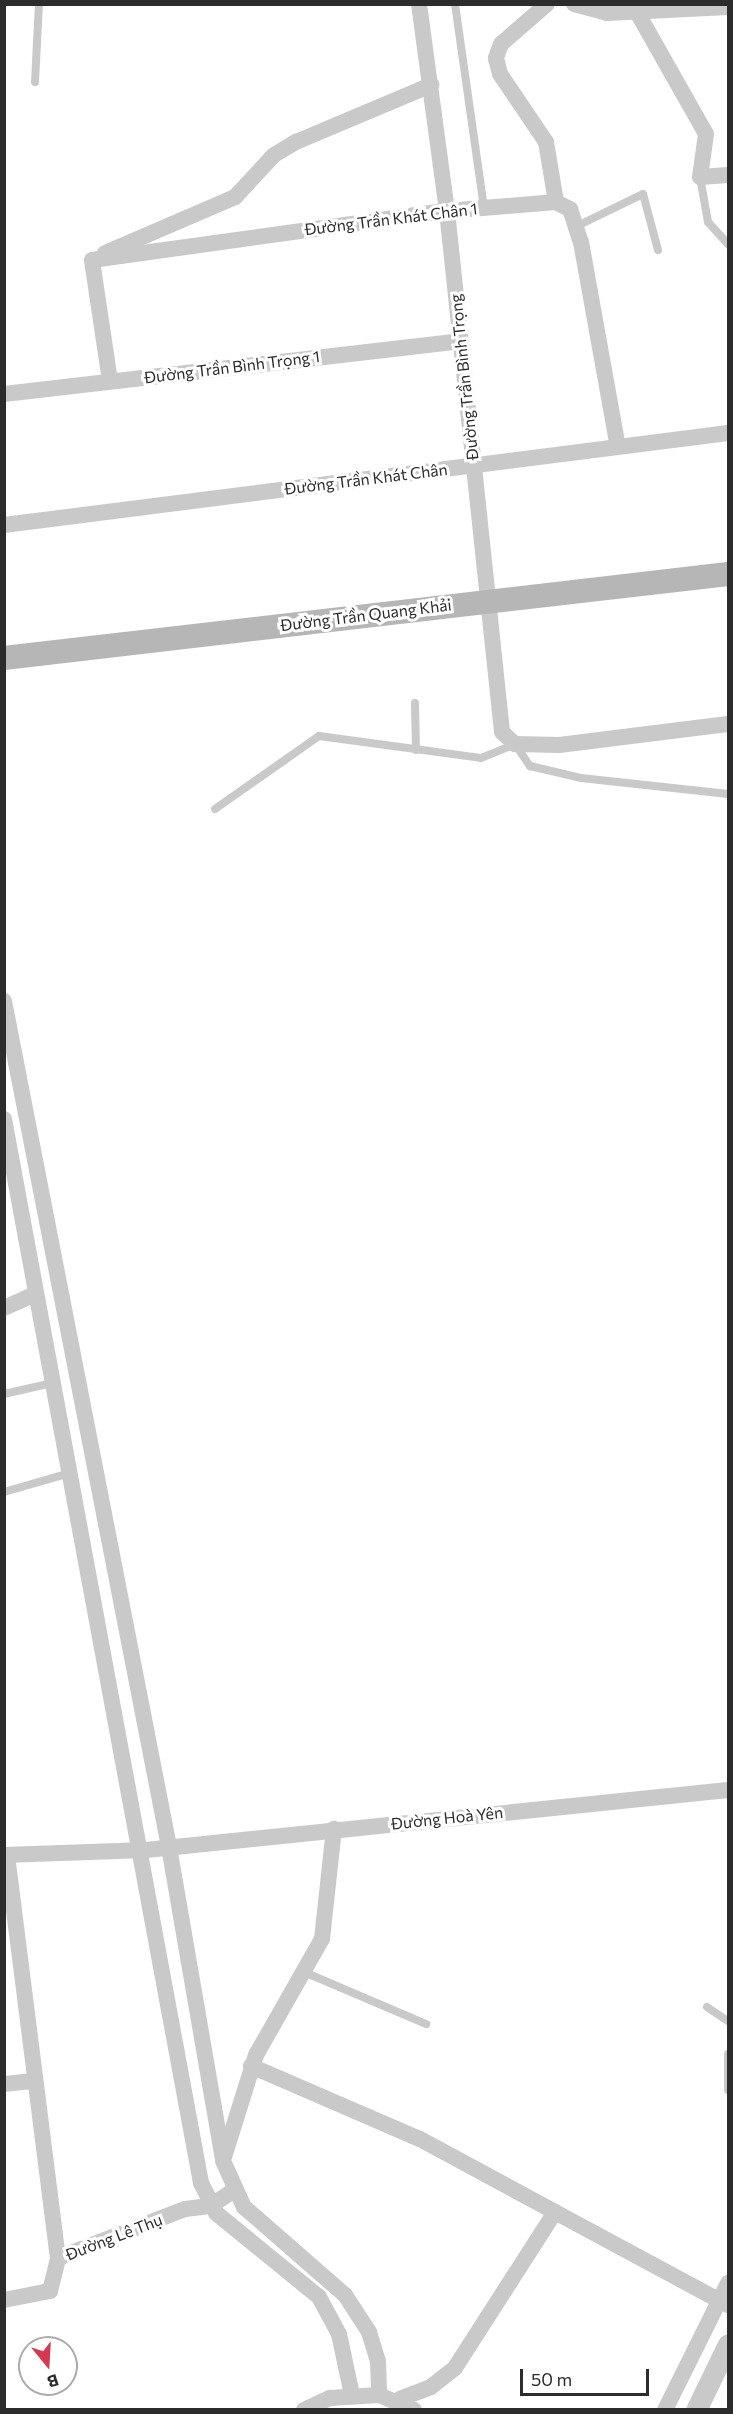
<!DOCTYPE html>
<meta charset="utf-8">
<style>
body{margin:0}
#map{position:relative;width:733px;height:2414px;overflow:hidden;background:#fff;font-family:Commissioner,sans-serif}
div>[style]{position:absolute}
.service>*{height:8px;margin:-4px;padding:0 4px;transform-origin:4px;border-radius:4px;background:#c9c9c9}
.minor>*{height:16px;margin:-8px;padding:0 8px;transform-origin:8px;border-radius:8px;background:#c9c9c9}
.tertiary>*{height:21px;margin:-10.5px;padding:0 10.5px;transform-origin:10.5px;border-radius:10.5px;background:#c9c9c9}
.secondary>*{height:24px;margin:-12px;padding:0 12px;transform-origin:12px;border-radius:12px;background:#b6b6b6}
span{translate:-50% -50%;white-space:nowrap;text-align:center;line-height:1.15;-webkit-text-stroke:6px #fff;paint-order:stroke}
.street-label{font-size:16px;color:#2c2c2c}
.frame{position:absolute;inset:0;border:6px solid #2c2c2c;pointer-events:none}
.north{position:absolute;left:18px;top:2336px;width:60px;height:60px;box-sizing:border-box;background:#fff;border:2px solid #ababab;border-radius:50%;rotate:162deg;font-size:16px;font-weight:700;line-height:24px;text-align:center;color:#2c2c2c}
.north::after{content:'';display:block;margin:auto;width:21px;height:27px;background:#d8384f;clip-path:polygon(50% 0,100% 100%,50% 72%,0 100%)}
.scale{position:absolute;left:520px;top:2369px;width:129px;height:27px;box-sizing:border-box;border:3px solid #2c2c2c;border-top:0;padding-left:8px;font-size:18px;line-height:21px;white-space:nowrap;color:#2c2c2c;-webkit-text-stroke:4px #fff;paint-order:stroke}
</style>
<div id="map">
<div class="service">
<i style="left:455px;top:4px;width:205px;rotate:81.9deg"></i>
<i style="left:35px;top:82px;width:78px;rotate:-87.1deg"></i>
<i style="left:700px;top:177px;width:46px;rotate:79.9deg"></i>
<i style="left:708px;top:222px;width:30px;rotate:48deg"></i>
<i style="left:577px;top:226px;width:73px;rotate:-25.9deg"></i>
<i style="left:643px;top:194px;width:58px;rotate:75deg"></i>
<i style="left:415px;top:703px;width:47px;rotate:88.8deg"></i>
<i style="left:215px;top:809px;width:127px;rotate:-35.1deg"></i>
<i style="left:319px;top:736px;width:163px;rotate:7.7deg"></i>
<i style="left:481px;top:758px;width:37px;rotate:-22deg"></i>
<i style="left:515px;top:744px;width:27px;rotate:56deg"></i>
<i style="left:530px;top:766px;width:52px;rotate:13.2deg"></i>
<i style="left:581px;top:778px;width:148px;rotate:6.2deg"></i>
<i style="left:4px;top:1394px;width:49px;rotate:-12.9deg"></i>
<i style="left:4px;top:1492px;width:69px;rotate:-16.1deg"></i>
<i style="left:304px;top:1972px;width:133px;rotate:23.1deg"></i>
<i style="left:707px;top:2007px;width:25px;rotate:34deg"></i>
<i style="left:728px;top:2054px;width:36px;rotate:90deg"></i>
</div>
<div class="minor">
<i style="left:419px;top:4px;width:209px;rotate:82.3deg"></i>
<i style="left:447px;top:211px;width:524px;rotate:83.97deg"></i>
<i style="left:502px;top:732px;width:18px;rotate:43deg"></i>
<i style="left:515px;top:744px;width:44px;rotate:1.3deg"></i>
<i style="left:559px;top:745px;width:170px;rotate:-7.1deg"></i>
<i style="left:547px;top:4px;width:61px;rotate:139deg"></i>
<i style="left:501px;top:44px;width:15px;rotate:110deg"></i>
<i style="left:496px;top:58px;width:16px;rotate:76deg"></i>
<i style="left:500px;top:74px;width:82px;rotate:55.9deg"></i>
<i style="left:546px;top:142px;width:61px;rotate:80.5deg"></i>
<i style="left:574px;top:4px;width:34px;rotate:15deg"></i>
<i style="left:607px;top:13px;width:121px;rotate:-2.8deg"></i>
<i style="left:637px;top:12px;width:140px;rotate:60.5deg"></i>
<i style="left:706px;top:134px;width:43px;rotate:97.9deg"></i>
<i style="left:700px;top:177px;width:28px;rotate:-4deg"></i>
<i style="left:105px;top:253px;width:142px;rotate:-23.3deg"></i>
<i style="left:235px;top:197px;width:57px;rotate:-47.1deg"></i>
<i style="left:274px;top:155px;width:26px;rotate:-31deg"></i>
<i style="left:296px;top:142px;width:147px;rotate:-22.9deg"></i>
<i style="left:110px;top:381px;width:122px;rotate:-98.5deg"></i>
<i style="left:92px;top:260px;width:358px;rotate:-7.9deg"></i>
<i style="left:447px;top:211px;width:109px;rotate:-4.7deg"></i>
<i style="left:556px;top:202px;width:16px;rotate:27deg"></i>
<i style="left:570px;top:209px;width:35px;rotate:72deg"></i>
<i style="left:581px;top:242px;width:208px;rotate:79.8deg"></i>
<i style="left:4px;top:394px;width:459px;rotate:-6.6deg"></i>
<i style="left:4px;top:525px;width:730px;rotate:-7.24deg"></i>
<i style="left:4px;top:1001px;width:862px;rotate:78.96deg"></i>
<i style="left:169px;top:1847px;width:319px;rotate:80.2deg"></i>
<i style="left:223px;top:2161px;width:51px;rotate:65.5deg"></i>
<i style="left:244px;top:2207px;width:134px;rotate:41.1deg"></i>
<i style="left:345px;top:2295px;width:44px;rotate:57deg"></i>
<i style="left:369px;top:2332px;width:30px;rotate:73deg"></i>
<i style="left:378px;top:2361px;width:34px;rotate:88deg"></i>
<i style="left:4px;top:1119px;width:1082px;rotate:79.51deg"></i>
<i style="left:201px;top:2183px;width:34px;rotate:63deg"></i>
<i style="left:216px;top:2213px;width:133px;rotate:39.2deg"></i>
<i style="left:319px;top:2297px;width:42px;rotate:61.6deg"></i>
<i style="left:339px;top:2334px;width:62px;rotate:78deg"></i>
<i style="left:4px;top:1308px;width:34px;rotate:-24deg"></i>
<i style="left:4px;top:1855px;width:142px;rotate:-2deg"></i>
<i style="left:146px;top:1850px;width:585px;rotate:-5.89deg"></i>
<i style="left:7px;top:1855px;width:406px;rotate:82.8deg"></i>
<i style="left:251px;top:2066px;width:184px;rotate:23.4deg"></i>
<i style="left:420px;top:2139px;width:153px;rotate:28.4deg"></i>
<i style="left:555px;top:2212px;width:185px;rotate:122.7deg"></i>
<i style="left:455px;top:2368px;width:31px;rotate:142deg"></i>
<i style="left:431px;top:2387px;width:33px;rotate:159deg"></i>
<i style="left:4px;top:2084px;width:30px;rotate:-6deg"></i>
<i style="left:224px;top:2157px;width:107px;rotate:-72.6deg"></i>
<i style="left:256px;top:2055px;width:133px;rotate:-60.4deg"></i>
<i style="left:322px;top:1939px;width:111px;rotate:-83.8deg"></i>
<i style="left:555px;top:2212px;width:196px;rotate:28.3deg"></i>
<i style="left:4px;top:2300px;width:47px;rotate:-11.1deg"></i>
<i style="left:50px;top:2291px;width:34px;rotate:-76deg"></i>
<i style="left:58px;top:2258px;width:136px;rotate:-21.1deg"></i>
<i style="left:185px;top:2209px;width:25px;rotate:-7deg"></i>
<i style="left:210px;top:2206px;width:27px;rotate:-33deg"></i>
<i style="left:304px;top:2410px;width:29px;rotate:-25deg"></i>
<i style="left:330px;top:2398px;width:49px;rotate:-3.5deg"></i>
<i style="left:379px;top:2395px;width:38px;rotate:23deg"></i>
<i style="left:665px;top:2410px;width:142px;rotate:-63.6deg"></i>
</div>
<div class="tertiary">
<i style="left:696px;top:2410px;width:73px;rotate:-64.1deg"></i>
</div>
<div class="secondary">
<i style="left:4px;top:658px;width:729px;rotate:-6.62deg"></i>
</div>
<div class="street-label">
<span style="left:391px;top:219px;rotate:-7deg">Đường Trần Khát Chân 1</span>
<span style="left:232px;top:367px;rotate:-7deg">Đường Trần Bình Trọng 1</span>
<span style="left:464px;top:377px;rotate:-96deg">Đường Trần Bình Trọng</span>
<span style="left:366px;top:479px;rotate:-7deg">Đường Trần Khát Chân</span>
<span style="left:366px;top:615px;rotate:-7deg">Đường Trần Quang Khải</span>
<span style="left:447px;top:1818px;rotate:-6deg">Đường Hoà Yên</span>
<span style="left:114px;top:2237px;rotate:-21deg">Đường Lê Thụ</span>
</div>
<div class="frame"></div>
<div class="north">B</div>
<div class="scale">50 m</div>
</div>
